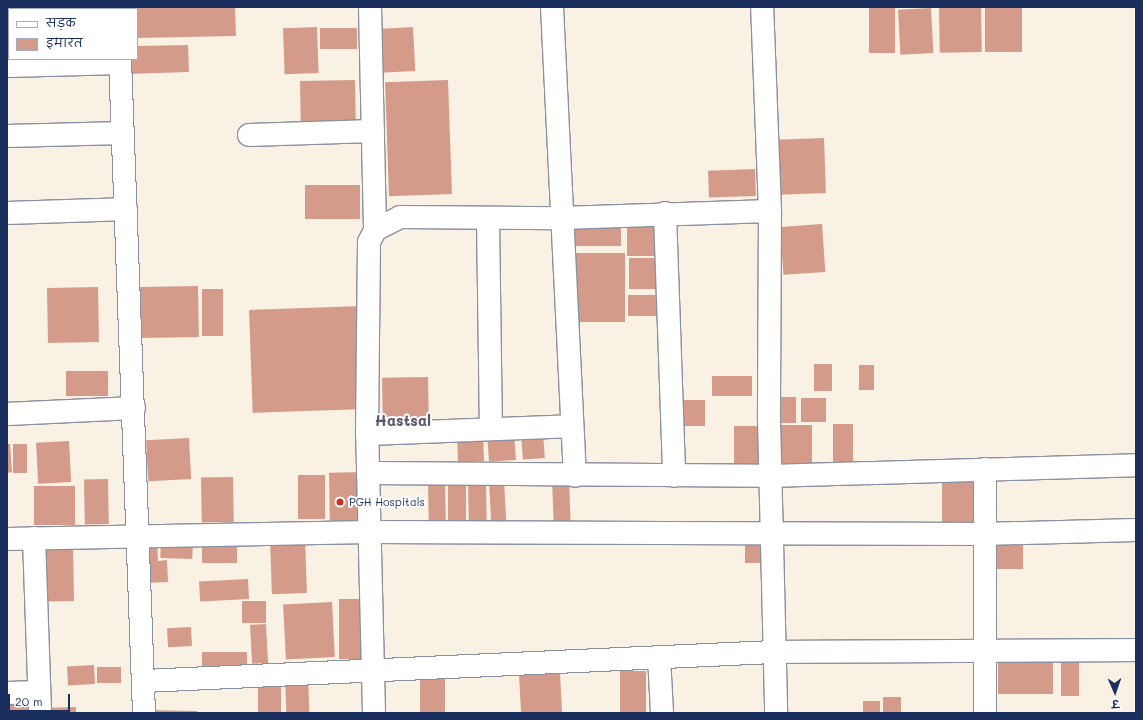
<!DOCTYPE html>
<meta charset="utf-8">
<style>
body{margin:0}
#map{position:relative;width:1143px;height:720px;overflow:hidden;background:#f9f1e3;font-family:Mali,"Playpen Sans Deva",sans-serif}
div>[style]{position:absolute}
.building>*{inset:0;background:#d59b8a;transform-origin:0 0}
.roads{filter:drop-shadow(1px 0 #8a90a0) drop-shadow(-1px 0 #8a90a0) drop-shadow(0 1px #8a90a0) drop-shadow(0 -1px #8a90a0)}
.minor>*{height:22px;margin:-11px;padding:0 11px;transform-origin:11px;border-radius:11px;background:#fff}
.dots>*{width:11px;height:11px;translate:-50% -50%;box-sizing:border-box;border:2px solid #fff;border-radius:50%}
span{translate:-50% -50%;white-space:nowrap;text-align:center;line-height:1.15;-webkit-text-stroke:4px #fff;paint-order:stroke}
.poi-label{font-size:11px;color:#1b2f5e}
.left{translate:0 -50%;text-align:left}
.district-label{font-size:15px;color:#5c556d;font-weight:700}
.frame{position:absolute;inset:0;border:8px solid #1b2f5e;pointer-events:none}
.legend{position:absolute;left:8px;top:8px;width:130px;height:52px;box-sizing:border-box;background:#fff;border:1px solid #a4acbf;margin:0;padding:5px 7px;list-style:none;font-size:12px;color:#1b2f5e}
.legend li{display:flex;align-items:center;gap:8px;height:20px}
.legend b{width:20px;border:1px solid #a4acbf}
.north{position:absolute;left:1095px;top:672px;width:40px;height:40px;-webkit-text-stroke:3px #fff;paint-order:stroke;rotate:178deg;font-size:11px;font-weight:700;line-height:16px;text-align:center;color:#1b2f5e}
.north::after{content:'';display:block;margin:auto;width:14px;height:18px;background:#1b2f5e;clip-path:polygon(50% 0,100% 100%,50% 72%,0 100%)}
.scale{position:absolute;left:8px;top:694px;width:62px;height:18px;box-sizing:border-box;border:2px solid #1b2f5e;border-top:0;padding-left:5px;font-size:12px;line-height:14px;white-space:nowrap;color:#1b2f5e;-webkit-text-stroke:3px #fff;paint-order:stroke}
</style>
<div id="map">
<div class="building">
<i style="clip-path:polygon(131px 7px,235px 7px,236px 36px,137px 38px,137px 9px)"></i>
<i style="left:869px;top:7px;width:26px;height:46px"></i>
<i style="left:981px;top:7px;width:45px;height:42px;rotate:89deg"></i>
<i style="left:985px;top:7px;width:37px;height:45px"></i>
<i style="left:931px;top:8px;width:45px;height:33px;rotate:87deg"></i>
<i style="left:317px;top:27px;width:46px;height:34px;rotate:88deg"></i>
<i style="left:413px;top:27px;width:44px;height:36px;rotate:87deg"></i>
<i style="left:320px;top:28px;width:37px;height:21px"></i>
<i style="clip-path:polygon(188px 45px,189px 72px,127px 74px,126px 59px,137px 59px,137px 46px)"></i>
<i style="left:355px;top:80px;width:49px;height:55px;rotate:89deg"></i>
<i style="left:448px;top:80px;width:114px;height:63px;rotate:88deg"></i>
<i style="left:824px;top:138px;width:55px;height:48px;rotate:88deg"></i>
<i style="left:755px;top:169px;width:27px;height:47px;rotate:88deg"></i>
<i style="left:305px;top:185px;width:55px;height:34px"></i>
<i style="left:573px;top:219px;width:48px;height:27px"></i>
<i style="left:627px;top:221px;width:32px;height:35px"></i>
<i style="left:822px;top:224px;width:48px;height:42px;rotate:86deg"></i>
<i style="left:572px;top:253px;width:53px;height:69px"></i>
<i style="left:659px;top:258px;width:31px;height:30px;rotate:90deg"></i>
<i style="left:198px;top:286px;width:51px;height:58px;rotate:89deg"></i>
<i style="left:98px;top:287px;width:55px;height:51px;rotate:89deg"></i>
<i style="left:202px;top:289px;width:21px;height:47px"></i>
<i style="left:628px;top:295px;width:33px;height:21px"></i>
<i style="left:362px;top:306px;width:103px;height:113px;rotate:88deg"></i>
<i style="left:814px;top:364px;width:18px;height:27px"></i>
<i style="left:874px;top:365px;width:25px;height:15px;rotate:90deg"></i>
<i style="left:108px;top:371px;width:25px;height:42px;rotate:90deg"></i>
<i style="left:752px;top:376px;width:20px;height:40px;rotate:90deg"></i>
<i style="left:428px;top:377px;width:44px;height:46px;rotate:89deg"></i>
<i style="left:776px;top:397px;width:20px;height:26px"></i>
<i style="left:801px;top:398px;width:25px;height:24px"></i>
<i style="left:705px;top:400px;width:26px;height:32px;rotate:90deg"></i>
<i style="left:833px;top:424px;width:20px;height:39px"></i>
<i style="left:812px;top:425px;width:38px;height:33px;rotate:90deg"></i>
<i style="left:734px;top:426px;width:31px;height:40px"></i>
<i style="left:483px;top:432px;width:29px;height:26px;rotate:88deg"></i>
<i style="left:514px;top:432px;width:28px;height:27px;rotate:86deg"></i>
<i style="left:543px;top:432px;width:26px;height:22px;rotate:86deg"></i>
<i style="left:189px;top:438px;width:41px;height:43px;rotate:87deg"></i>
<i style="left:69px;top:441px;width:41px;height:33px;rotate:87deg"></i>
<i style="clip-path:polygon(7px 444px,10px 444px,12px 472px,7px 473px)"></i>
<i style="left:13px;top:444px;width:14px;height:29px"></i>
<i style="left:366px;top:472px;width:48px;height:37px;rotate:89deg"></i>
<i style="left:942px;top:473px;width:33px;height:50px"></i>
<i style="left:298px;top:475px;width:27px;height:44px"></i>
<i style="left:233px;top:477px;width:45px;height:32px;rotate:89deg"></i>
<i style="left:569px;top:477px;width:47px;height:17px;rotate:88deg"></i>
<i style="left:108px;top:479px;width:45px;height:24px;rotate:89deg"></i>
<i style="left:445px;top:479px;width:45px;height:17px;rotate:89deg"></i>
<i style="left:486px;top:480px;width:44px;height:18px;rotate:89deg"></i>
<i style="left:504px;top:480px;width:43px;height:15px;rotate:87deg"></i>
<i style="left:448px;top:481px;width:18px;height:43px"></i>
<i style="left:34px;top:486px;width:41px;height:39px"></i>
<i style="left:202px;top:535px;width:35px;height:28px"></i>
<i style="left:161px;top:537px;width:32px;height:21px;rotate:2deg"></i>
<i style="clip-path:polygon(143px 538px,157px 538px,158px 561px,167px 560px,168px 582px,144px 583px)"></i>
<i style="left:305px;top:538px;width:55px;height:35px;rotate:88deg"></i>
<i style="left:745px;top:541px;width:23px;height:22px"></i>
<i style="left:73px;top:542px;width:59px;height:32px;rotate:89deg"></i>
<i style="left:1023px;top:542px;width:27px;height:28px;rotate:90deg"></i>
<i style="left:248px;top:579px;width:20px;height:49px;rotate:87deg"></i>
<i style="left:339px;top:599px;width:29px;height:60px"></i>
<i style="left:266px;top:601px;width:22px;height:24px;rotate:90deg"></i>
<i style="left:332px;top:602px;width:55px;height:49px;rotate:87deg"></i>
<i style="left:266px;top:624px;width:39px;height:16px;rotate:87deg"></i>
<i style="left:191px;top:627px;width:19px;height:24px;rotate:87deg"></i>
<i style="left:247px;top:652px;width:22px;height:45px;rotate:90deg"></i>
<i style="left:998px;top:657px;width:55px;height:37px"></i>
<i style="left:1061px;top:659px;width:18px;height:37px"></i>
<i style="left:94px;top:665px;width:19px;height:27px;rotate:87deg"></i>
<i style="left:121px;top:667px;width:16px;height:24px;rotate:90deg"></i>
<i style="left:420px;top:671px;width:25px;height:42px"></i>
<i style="left:646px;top:671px;width:42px;height:26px;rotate:90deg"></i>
<i style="left:560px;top:673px;width:40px;height:41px;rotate:87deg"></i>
<i style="left:308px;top:675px;width:38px;height:23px;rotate:88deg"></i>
<i style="left:258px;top:677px;width:23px;height:36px"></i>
<i style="left:883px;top:697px;width:18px;height:16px"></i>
<i style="left:7px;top:700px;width:23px;height:13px"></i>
<i style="left:863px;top:701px;width:17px;height:12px"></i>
<i style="clip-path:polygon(76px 707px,76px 713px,40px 713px,40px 708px)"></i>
<i style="clip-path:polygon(149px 710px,197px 711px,197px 713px,149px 713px)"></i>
</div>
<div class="roads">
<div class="minor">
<i style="left:118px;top:7px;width:2px;rotate:90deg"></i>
<i style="left:370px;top:7px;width:223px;rotate:88.7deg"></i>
<i style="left:552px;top:7px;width:469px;rotate:87.2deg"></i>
<i style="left:7px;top:13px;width:2px"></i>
<i style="left:120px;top:59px;width:654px;rotate:87.9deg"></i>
<i style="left:7px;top:66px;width:113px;rotate:-1.5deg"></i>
<i style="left:249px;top:135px;width:124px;rotate:-1.8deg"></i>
<i style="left:7px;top:136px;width:116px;rotate:-1.5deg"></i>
<i style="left:770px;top:211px;width:208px;rotate:90.3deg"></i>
<i style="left:769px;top:419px;width:294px;rotate:88.6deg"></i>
<i style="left:7px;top:213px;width:119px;rotate:-1.9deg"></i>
<i style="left:665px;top:213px;width:263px;rotate:88deg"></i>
<i style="left:488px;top:218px;width:211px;rotate:89.2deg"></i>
<i style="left:7px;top:414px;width:127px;rotate:-2.7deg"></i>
<i style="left:367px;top:434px;width:205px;rotate:-2.2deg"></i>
<i style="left:985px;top:469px;width:244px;rotate:90deg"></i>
<i style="left:368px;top:473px;width:402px;rotate:0.4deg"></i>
<i style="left:770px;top:476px;width:366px;rotate:-1.7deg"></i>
<i style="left:34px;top:538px;width:175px;rotate:88deg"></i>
<i style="left:7px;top:539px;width:363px;rotate:-1.1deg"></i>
<i style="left:370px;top:532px;width:613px;rotate:0.19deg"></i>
<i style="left:983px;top:534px;width:153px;rotate:-1.5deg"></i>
<i style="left:659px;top:657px;width:56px;rotate:86.9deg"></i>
<i style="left:144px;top:681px;width:630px;rotate:-2.64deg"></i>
<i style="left:773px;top:652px;width:363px;rotate:-0.3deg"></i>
<i style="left:7px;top:693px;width:32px;rotate:-2deg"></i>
<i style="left:374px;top:713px;width:279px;rotate:-91.4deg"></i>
<i style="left:367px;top:434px;width:192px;rotate:-89.4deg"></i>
<i style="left:369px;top:242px;width:13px;rotate:-63deg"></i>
<i style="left:375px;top:230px;width:28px;rotate:-27deg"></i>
<i style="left:400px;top:217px;width:162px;rotate:0.4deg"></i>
<i style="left:562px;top:218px;width:208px;rotate:-1.9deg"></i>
<i style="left:770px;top:211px;width:204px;rotate:-92.2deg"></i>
</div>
</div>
<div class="dots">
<i style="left:340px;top:502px;background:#c8321e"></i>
</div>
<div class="poi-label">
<span class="left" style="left:349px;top:502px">PGH Hospitals</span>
</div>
<div class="district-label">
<span style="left:403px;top:421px">Hastsal</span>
</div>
<div class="frame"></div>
<ul class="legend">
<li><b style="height:5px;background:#fff"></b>सड़क</li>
<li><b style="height:11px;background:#d59b8a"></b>इमारत</li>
</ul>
<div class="north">उ</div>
<div class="scale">20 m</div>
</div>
